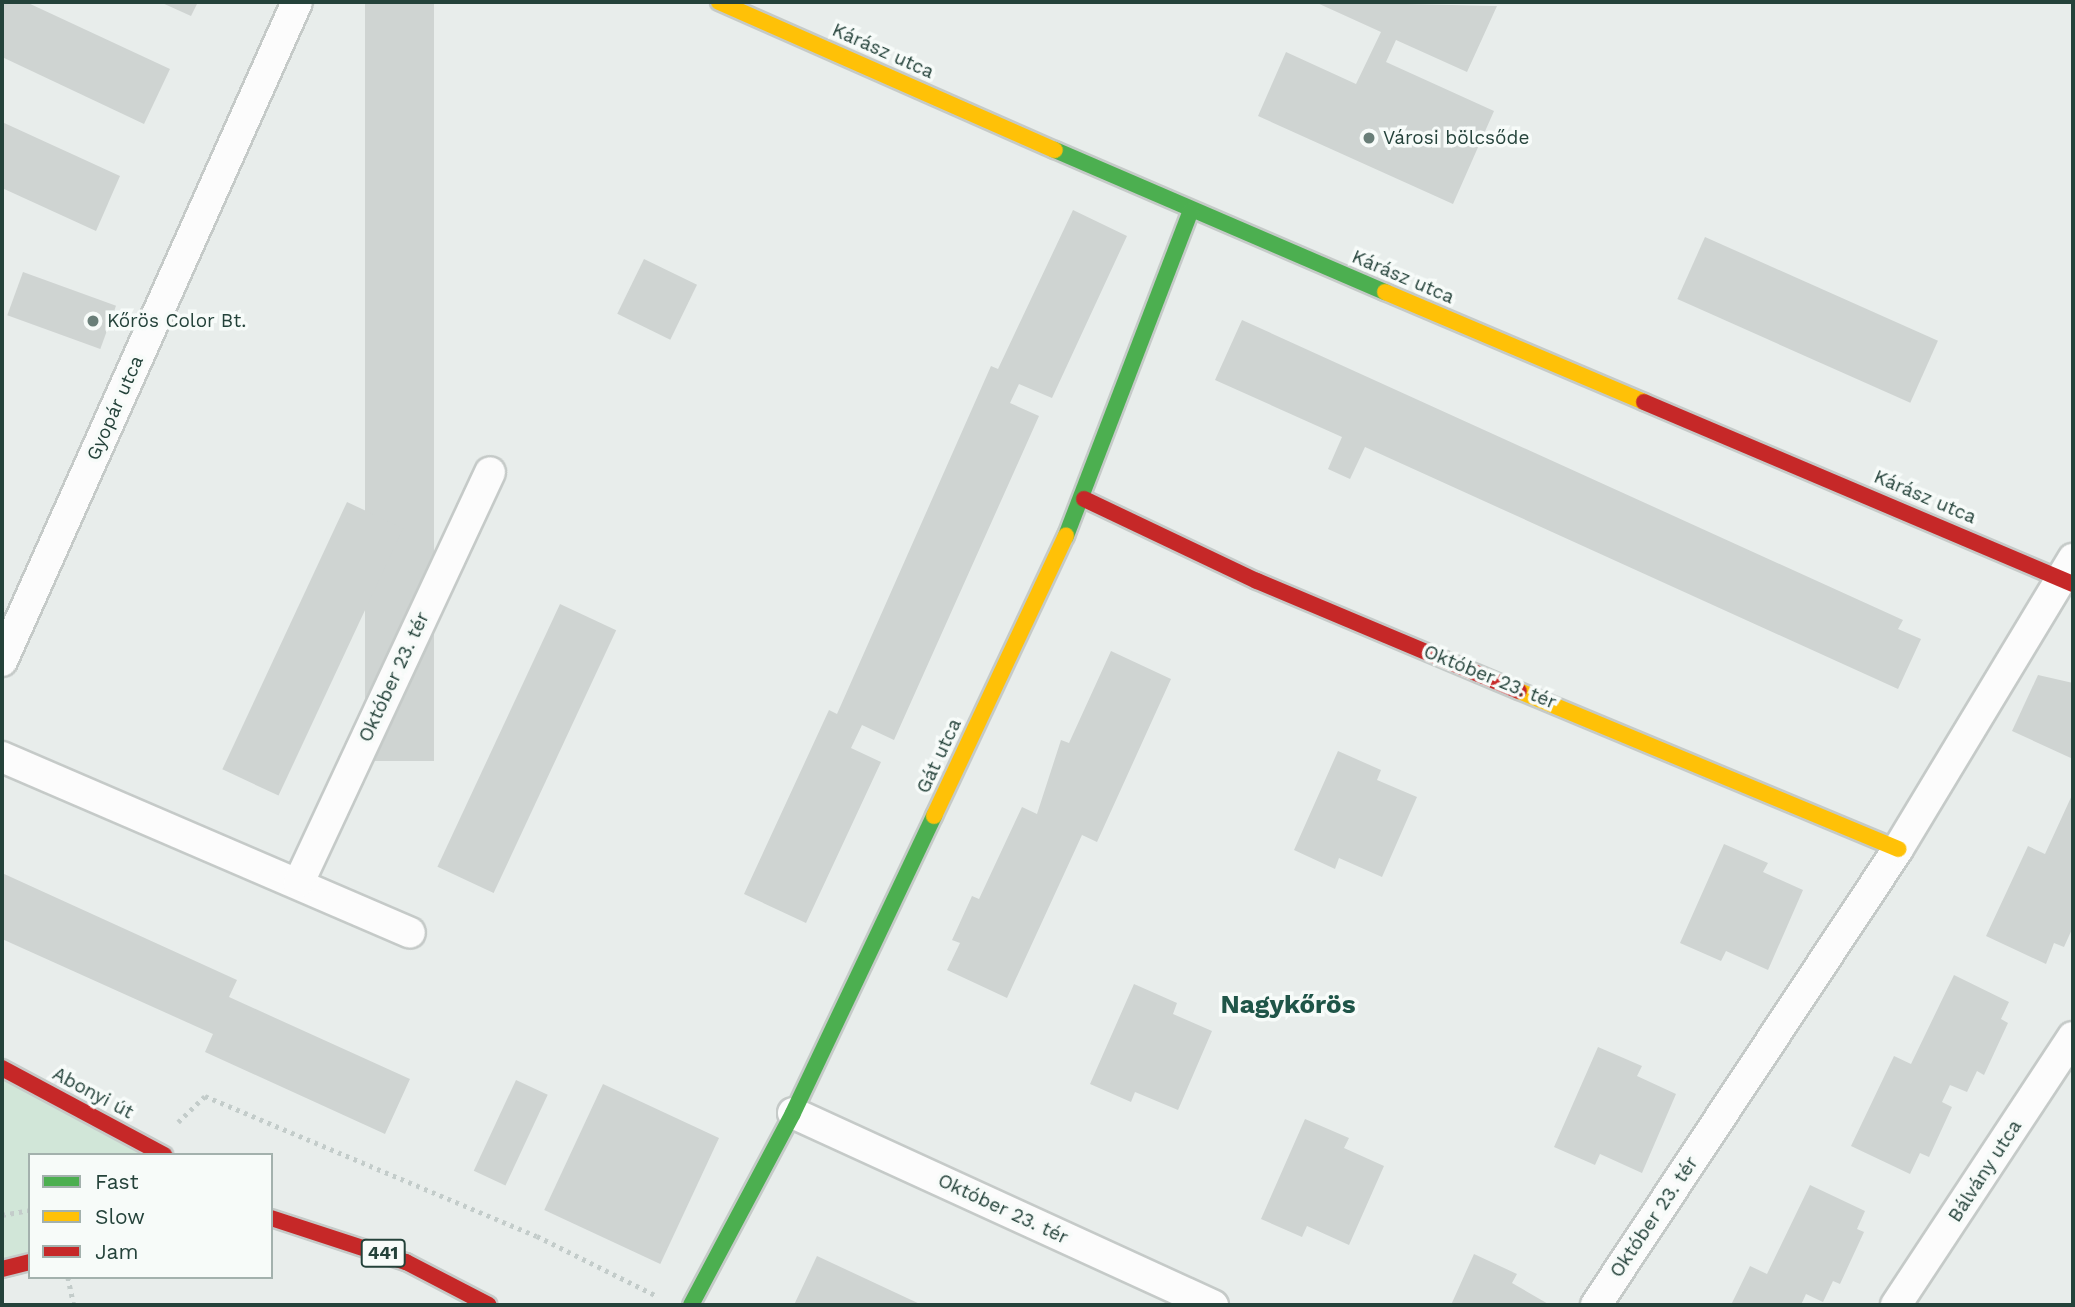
<!DOCTYPE html>
<meta charset="utf-8">
<style>
body{margin:0}
#map{position:relative;width:2075px;height:1307px;overflow:hidden;background:#e8edeb;font-family:"Work Sans",sans-serif}
div>[style]{position:absolute}
.green>*{inset:0;background:#d1e6d8}
.building>*{inset:0;background:#cfd4d2;transform-origin:0 0}
.path>*{height:4.5px;margin-top:-2.25px;transform-origin:0;background:repeating-linear-gradient(90deg,#c3ccca 0 3.5px,transparent 0 8.5px)}
.roads{filter:drop-shadow(2px 0 #c5cac8) drop-shadow(-2px 0 #c5cac8) drop-shadow(0 2px #c5cac8) drop-shadow(0 -2px #c5cac8)}
.street>*{height:30px;margin:-15px;padding:0 15px;transform-origin:15px;border-radius:15px;background:#fcfcfc}
.fast>*{height:16px;margin:-8px;padding:0 8px;transform-origin:8px;border-radius:8px;background:#4caf50}
.slow>*{height:16px;margin:-8px;padding:0 8px;transform-origin:8px;border-radius:8px;background:#ffc107}
.jam>*{height:16px;margin:-8px;padding:0 8px;transform-origin:8px;border-radius:8px;background:#c62828}
.dots>*{width:19px;height:19px;translate:-50% -50%;box-sizing:border-box;border:4px solid #f7fbf9;border-radius:50%}
span{translate:-50% -50%;white-space:nowrap;text-align:center;line-height:1.15;-webkit-text-stroke:7px #f7fbf9;paint-order:stroke}
.shield-label span{padding:2px 5px;background:#f7fbf9;border:2px solid;border-radius:5px;-webkit-text-stroke-width:0}
.shield-label{font-size:18px;color:#24423a;font-weight:700}
.street-label{font-size:19px;color:#24423a}
.poi-label{font-size:19px;color:#24423a}
.left{translate:0 -50%;text-align:left}
.district-label{font-size:26px;color:#1f5548;font-weight:700}
.frame{position:absolute;inset:0;border:4px solid #24423a;pointer-events:none}
.legend{position:absolute;left:28px;top:1153px;width:245px;height:126px;box-sizing:border-box;background:#f7fbf9;border:2px solid #a3b1ad;margin:0;padding:9px 12px;list-style:none;font-size:21px;color:#24423a}
.legend li{display:flex;align-items:center;gap:14px;height:35px}
.legend b{width:35px;border:2px solid #a3b1ad}
</style>
<div id="map">
<div class="green">
<i style="clip-path:polygon(2px 1068px,164px 1155px,30px 1155px,30px 1262px,2px 1269px)"></i>
</div>
<div class="building">
<i style="clip-path:polygon(2px 2px,26px 2px,170px 69px,144px 124px,2px 57px)"></i>
<i style="clip-path:polygon(160px 2px,198px 2px,191px 16px)"></i>
<i style="left:365px;top:2px;width:69px;height:759px"></i>
<i style="clip-path:polygon(1315px 2px,1497px 6px,1467px 72px,1396px 40px,1386px 62px,1494px 111px,1453px 204px,1258px 116px,1286px 52px,1356px 84px,1381px 32px)"></i>
<i style="clip-path:polygon(2px 122px,120px 176px,96px 231px,2px 188px)"></i>
<i style="clip-path:polygon(1073px 210px,1127px 236px,1052px 398px,1019px 384px,1010px 403px,1039px 416px,894px 740px,862px 725px,851px 748px,881px 762px,806px 923px,744px 894px,829px 710px,837px 714px,991px 366px,998px 369px)"></i>
<i style="left:1705px;top:237px;width:255px;height:68px;rotate:24deg"></i>
<i style="left:644px;top:259px;width:59px;height:61px;rotate:26deg"></i>
<i style="left:23px;top:272px;width:99px;height:46px;rotate:20deg"></i>
<i style="clip-path:polygon(1242px 320px,1903px 620px,1898px 629px,1921px 639px,1898px 689px,1365px 447px,1350px 479px,1328px 469px,1342px 437px,1215px 380px)"></i>
<i style="left:347px;top:502px;width:62px;height:295px;rotate:25deg"></i>
<i style="left:560px;top:604px;width:62px;height:290px;rotate:25deg"></i>
<i style="clip-path:polygon(1111px 651px,1171px 679px,1097px 842px,1082px 835px,1007px 998px,947px 970px,960px 943px,952px 940px,972px 896px,979px 899px,1022px 807px,1037px 814px,1061px 740px,1069px 743px)"></i>
<i style="clip-path:polygon(2038px 675px,2073px 683px,2073px 759px,2012px 731px)"></i>
<i style="clip-path:polygon(1338px 751px,1381px 770px,1377px 780px,1417px 797px,1382px 877px,1339px 858px,1335px 869px,1294px 850px)"></i>
<i style="clip-path:polygon(2073px 793px,2073px 927px,2064px 947px,2054px 943px,2046px 964px,1986px 936px,2028px 846px,2045px 854px)"></i>
<i style="clip-path:polygon(1724px 844px,1768px 863px,1763px 872px,1803px 890px,1768px 970px,1726px 951px,1721px 961px,1680px 943px)"></i>
<i style="clip-path:polygon(2px 873px,237px 980px,229px 997px,410px 1079px,385px 1134px,205px 1052px,213px 1034px,2px 939px)"></i>
<i style="clip-path:polygon(1954px 975px,2009px 1002px,2001px 1019px,2008px 1023px,1984px 1075px,1977px 1071px,1967px 1092px,1950px 1085px,1942px 1102px,1952px 1107px,1929px 1157px,1920px 1153px,1910px 1174px,1851px 1146px,1894px 1056px,1911px 1064px)"></i>
<i style="clip-path:polygon(1134px 984px,1177px 1003px,1173px 1014px,1212px 1031px,1178px 1110px,1135px 1092px,1131px 1102px,1090px 1084px)"></i>
<i style="clip-path:polygon(1598px 1047px,1642px 1066px,1637px 1076px,1676px 1094px,1642px 1173px,1600px 1154px,1595px 1165px,1554px 1147px)"></i>
<i style="left:516px;top:1080px;width:35px;height:100px;rotate:25deg"></i>
<i style="left:603px;top:1084px;width:128px;height:139px;rotate:25deg"></i>
<i style="clip-path:polygon(1305px 1119px,1349px 1138px,1344px 1148px,1384px 1166px,1349px 1245px,1307px 1226px,1302px 1237px,1261px 1219px)"></i>
<i style="clip-path:polygon(1810px 1185px,1865px 1211px,1857px 1229px,1864px 1232px,1840px 1284px,1833px 1281px,1823px 1302px,1806px 1294px,1801px 1305px,1731px 1305px,1750px 1266px,1767px 1274px)"></i>
<i style="clip-path:polygon(1474px 1254px,1517px 1274px,1512px 1283px,1550px 1305px,1451px 1305px)"></i>
<i style="clip-path:polygon(817px 1256px,922px 1305px,794px 1305px)"></i>
</div>
<div class="path">
<i style="left:178px;top:1122px;width:37px;rotate:-44deg"></i>
<i style="left:205px;top:1096px;width:360px;rotate:22.9deg"></i>
<i style="left:537px;top:1236px;width:132px;rotate:26.6deg"></i>
<i style="left:2px;top:1215px;width:28px;rotate:-10deg"></i>
<i style="left:68px;top:1277px;width:29px;rotate:78deg"></i>
</div>
<div class="roads">
<div class="street">
<i style="left:2px;top:661px;width:722px;rotate:-65.88deg"></i>
<i style="left:2px;top:757px;width:444px;rotate:23.3deg"></i>
<i style="left:299px;top:882px;width:452px;rotate:-65deg"></i>
<i style="left:793px;top:1113px;width:462px;rotate:24.6deg"></i>
<i style="left:1596px;top:1305px;width:547px;rotate:-56.48deg"></i>
<i style="left:1898px;top:849px;width:339px;rotate:-58.9deg"></i>
<i style="left:1896px;top:1305px;width:321px;rotate:-56.6deg"></i>
</div>
<div class="fast">
<i style="left:1055px;top:150px;width:359px;rotate:23.3deg"></i>
<i style="left:1066px;top:536px;width:349px;rotate:-69deg"></i>
<i style="left:691px;top:1305px;width:217px;rotate:-62deg"></i>
<i style="left:793px;top:1113px;width:329px;rotate:-64.6deg"></i>
</div>
<div class="slow">
<i style="left:719px;top:2px;width:367px;rotate:23.8deg"></i>
<i style="left:1385px;top:292px;width:281px;rotate:23deg"></i>
<i style="left:1519px;top:691px;width:411px;rotate:22.6deg"></i>
<i style="left:934px;top:816px;width:310px;rotate:-64.8deg"></i>
</div>
<div class="jam">
<i style="left:1644px;top:402px;width:466px;rotate:23deg"></i>
<i style="left:1084px;top:499px;width:191px;rotate:25.4deg"></i>
<i style="left:1257px;top:581px;width:284px;rotate:22.8deg"></i>
<i style="left:2px;top:1068px;width:184px;rotate:28.2deg"></i>
<i style="left:271px;top:1218px;width:142px;rotate:18.1deg"></i>
<i style="left:406px;top:1262px;width:93px;rotate:27.4deg"></i>
<i style="left:2px;top:1269px;width:29px;rotate:-14deg"></i>
</div>
</div>
<div class="dots">
<i style="left:1369px;top:138px;background:#697e78"></i>
<i style="left:93px;top:321px;background:#697e78"></i>
</div>
<div class="shield-label">
<span style="left:383px;top:1253px">441</span>
</div>
<div class="street-label">
<span style="left:883px;top:51px;rotate:24deg">Kárász utca</span>
<span style="left:1403px;top:277px;rotate:23deg">Kárász utca</span>
<span style="left:115px;top:408px;rotate:-66deg">Gyopár utca</span>
<span style="left:1925px;top:497px;rotate:23deg">Kárász utca</span>
<span style="left:394px;top:677px;rotate:-65deg">Október 23. tér</span>
<span style="left:1490px;top:677px;rotate:22deg">Október 23. tér</span>
<span style="left:939px;top:756px;rotate:-65deg">Gát utca</span>
<span style="left:93px;top:1093px;rotate:28deg">Abonyi út</span>
<span style="left:1985px;top:1171px;rotate:-57deg">Bálvány utca</span>
<span style="left:1003px;top:1209px;rotate:25deg">Október 23. tér</span>
<span style="left:1654px;top:1217px;rotate:-56deg">Október 23. tér</span>
</div>
<div class="poi-label">
<span class="left" style="left:1383px;top:138px">Városi bölcsőde</span>
<span class="left" style="left:107px;top:321px">Kőrös Color Bt.</span>
</div>
<div class="district-label">
<span style="left:1288px;top:1005px">Nagykőrös</span>
</div>
<div class="frame"></div>
<ul class="legend">
<li><b style="height:9px;background:#4caf50"></b>Fast</li>
<li><b style="height:9px;background:#ffc107"></b>Slow</li>
<li><b style="height:9px;background:#c62828"></b>Jam</li>
</ul>
</div>
